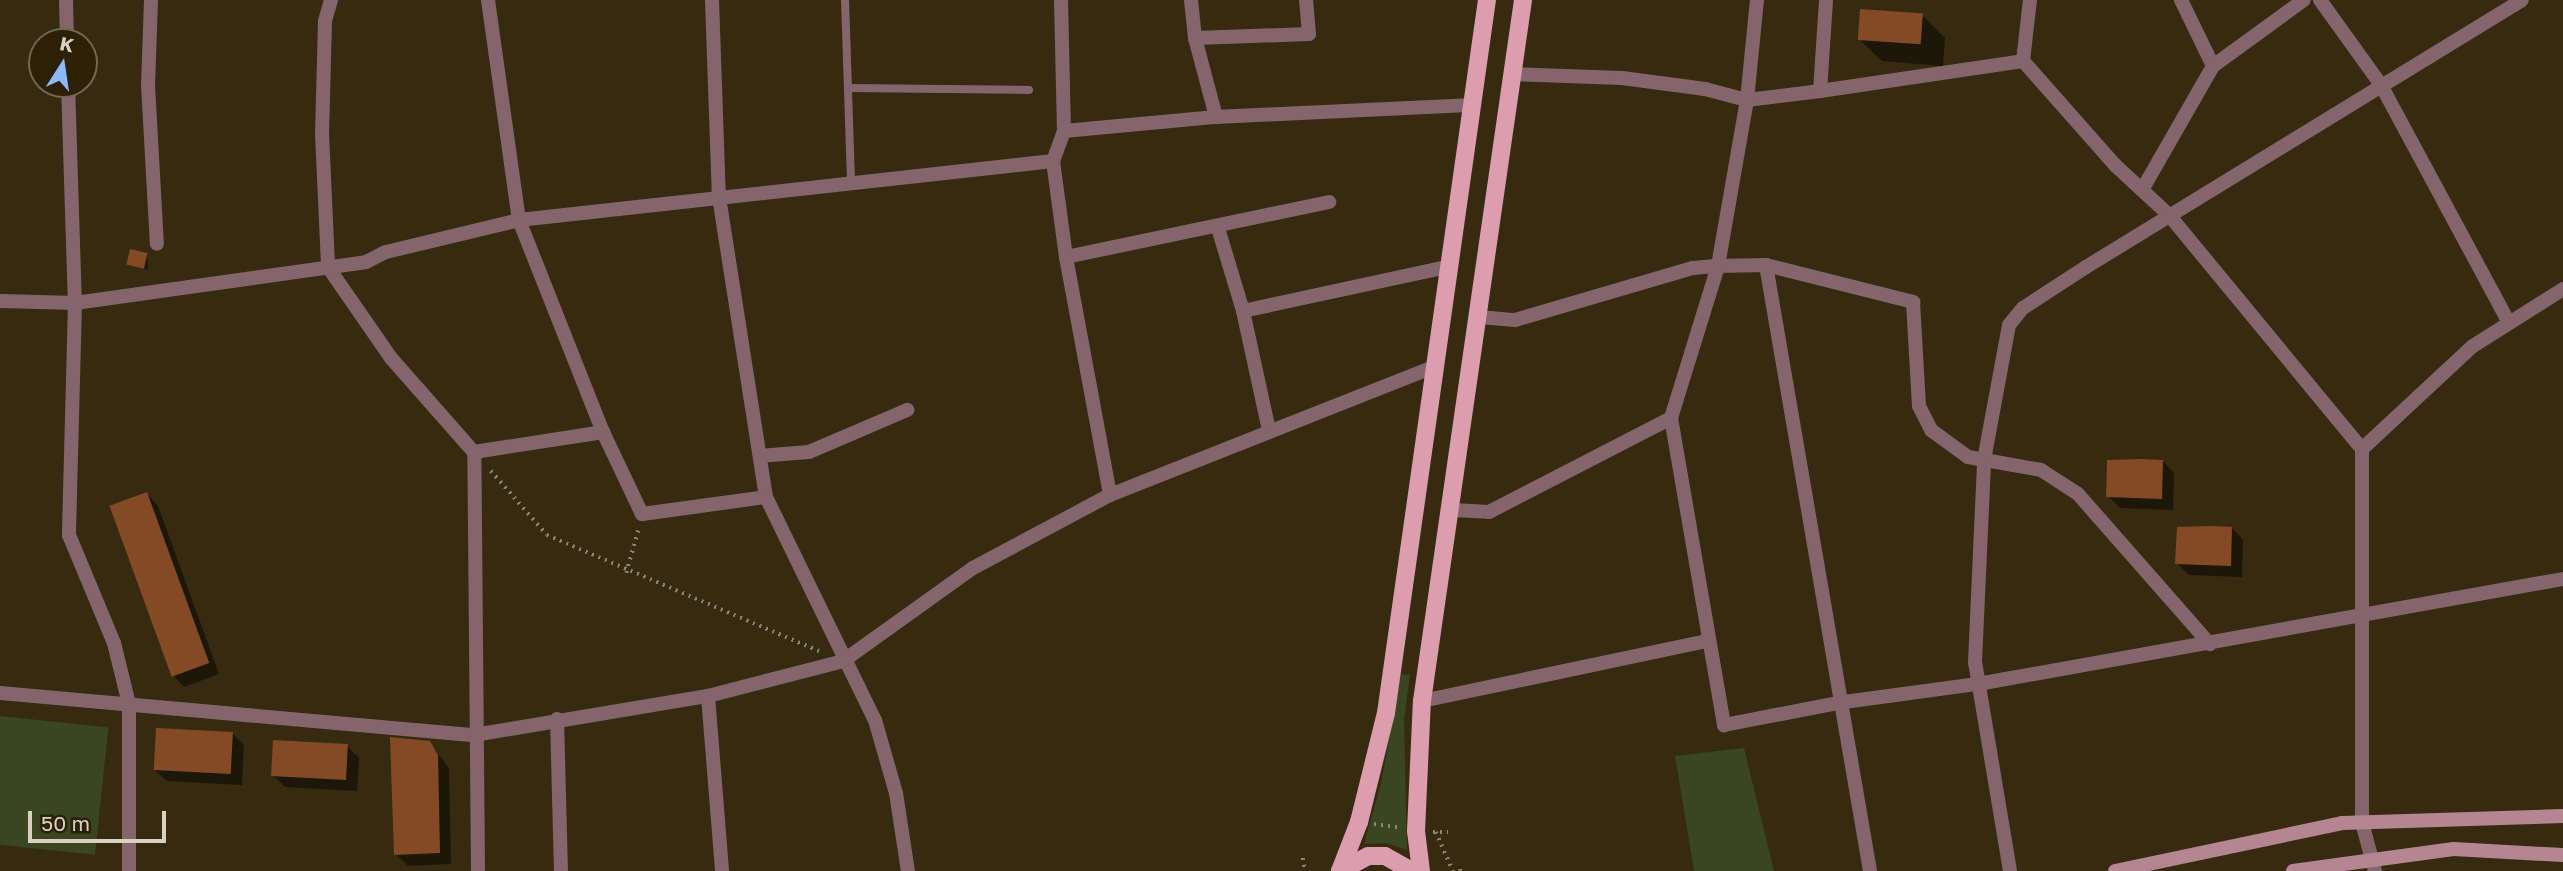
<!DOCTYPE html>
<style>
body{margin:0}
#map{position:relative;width:2563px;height:871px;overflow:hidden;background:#362b11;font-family:"Golos Text",sans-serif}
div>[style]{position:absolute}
.green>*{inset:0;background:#3a4522;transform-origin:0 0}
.shadow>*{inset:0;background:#0007}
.building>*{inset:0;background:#844a26;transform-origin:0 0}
.path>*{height:3.5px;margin-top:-1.75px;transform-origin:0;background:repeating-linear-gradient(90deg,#8e8571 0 2px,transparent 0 7px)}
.lane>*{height:8px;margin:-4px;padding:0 4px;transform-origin:4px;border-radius:4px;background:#84656e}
.street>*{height:14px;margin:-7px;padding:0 7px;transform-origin:7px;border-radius:7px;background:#84656e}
.secondary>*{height:14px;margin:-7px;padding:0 7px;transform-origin:7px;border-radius:7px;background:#b68593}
.primary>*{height:18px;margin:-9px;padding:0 9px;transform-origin:9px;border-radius:9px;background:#dc9daf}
span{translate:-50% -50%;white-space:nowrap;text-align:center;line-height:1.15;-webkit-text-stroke:5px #2c2107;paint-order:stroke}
.north{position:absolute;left:28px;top:28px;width:70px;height:70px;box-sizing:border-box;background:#2c2107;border:2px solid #716752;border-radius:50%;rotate:12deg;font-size:19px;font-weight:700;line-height:28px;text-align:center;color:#d8d1c2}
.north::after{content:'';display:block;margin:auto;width:24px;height:32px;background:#8cb9fc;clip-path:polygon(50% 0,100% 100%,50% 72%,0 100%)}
.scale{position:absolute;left:28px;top:811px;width:138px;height:32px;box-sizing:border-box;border:4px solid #d8d1c2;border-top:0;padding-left:9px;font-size:21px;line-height:24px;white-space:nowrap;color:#d8d1c2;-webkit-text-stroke:5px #2c2107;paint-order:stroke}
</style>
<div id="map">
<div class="green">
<i style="clip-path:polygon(1401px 674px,1410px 675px,1404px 720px,1407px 850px,1386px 843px,1364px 844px,1381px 784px)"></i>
<i style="left:0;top:716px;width:109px;height:128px;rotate:6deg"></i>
<i style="clip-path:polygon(1744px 748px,1774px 871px,1694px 871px,1675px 756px)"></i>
</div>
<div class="shadow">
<i style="clip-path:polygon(1922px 15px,1945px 38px,1943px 66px,1882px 61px,1859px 39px)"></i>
<i style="clip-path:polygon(147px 254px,148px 270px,129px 264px)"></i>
<i style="clip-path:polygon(2163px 461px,2174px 473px,2173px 510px,2120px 508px,2108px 496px)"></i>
<i style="clip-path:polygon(147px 494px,158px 506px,219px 674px,184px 687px,173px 675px,112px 507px)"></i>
<i style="clip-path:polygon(2232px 528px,2243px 540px,2242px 577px,2189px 575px,2177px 563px)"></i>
<i style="clip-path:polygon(232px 733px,244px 745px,242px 785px,167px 781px,155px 770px)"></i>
<i style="clip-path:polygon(429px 742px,449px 768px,451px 864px,408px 866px,396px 854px)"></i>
<i style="clip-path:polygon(347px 746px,359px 758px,357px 791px,285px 787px,273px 775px)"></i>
</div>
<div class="building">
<i style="left:1860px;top:9px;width:63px;height:31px;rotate:4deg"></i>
<i style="left:130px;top:249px;width:18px;height:16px;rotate:13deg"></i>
<i style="clip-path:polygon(2141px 459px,2163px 460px,2162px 499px,2106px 497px,2107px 460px)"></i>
<i style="left:147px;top:492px;width:182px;height:40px;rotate:70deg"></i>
<i style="clip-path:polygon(2210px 526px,2232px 527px,2231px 566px,2175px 564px,2177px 527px)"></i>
<i style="left:156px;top:728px;width:77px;height:42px;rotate:3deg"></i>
<i style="clip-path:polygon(390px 737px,430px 741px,438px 755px,440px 853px,394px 855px)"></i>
<i style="left:273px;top:740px;width:75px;height:36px;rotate:3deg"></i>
</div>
<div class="path">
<i style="left:491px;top:471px;width:85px;rotate:48.8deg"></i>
<i style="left:547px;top:535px;width:296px;rotate:23.1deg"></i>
<i style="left:626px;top:573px;width:48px;rotate:-74.2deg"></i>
<i style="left:1374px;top:824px;width:27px;rotate:8deg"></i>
<i style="left:1433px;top:832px;width:15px"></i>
<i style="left:1436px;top:832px;width:43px;rotate:66.4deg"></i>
<i style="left:1303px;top:858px;width:13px;rotate:81deg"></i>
<i style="left:1460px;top:871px;width:6px;rotate:-90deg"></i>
</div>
<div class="lane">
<i style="left:845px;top:0;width:183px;rotate:88.1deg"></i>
<i style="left:848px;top:88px;width:181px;rotate:0.6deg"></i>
</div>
<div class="street">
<i style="left:66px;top:0;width:42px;rotate:88.6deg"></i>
<i style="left:151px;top:0;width:85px;rotate:92deg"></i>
<i style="left:148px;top:85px;width:159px;rotate:86.8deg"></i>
<i style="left:331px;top:0;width:22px;rotate:106deg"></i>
<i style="left:325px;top:21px;width:112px;rotate:91.5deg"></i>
<i style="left:322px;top:133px;width:134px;rotate:87.4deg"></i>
<i style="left:328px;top:267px;width:111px;rotate:55.3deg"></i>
<i style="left:391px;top:358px;width:125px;rotate:48.6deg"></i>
<i style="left:488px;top:0;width:222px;rotate:82deg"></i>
<i style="left:519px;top:220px;width:228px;rotate:68.4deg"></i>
<i style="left:603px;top:432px;width:91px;rotate:64.6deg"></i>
<i style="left:642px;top:514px;width:125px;rotate:-7.8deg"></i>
<i style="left:712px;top:0;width:197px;rotate:88deg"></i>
<i style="left:719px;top:197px;width:304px;rotate:81.1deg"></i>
<i style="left:766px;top:497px;width:248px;rotate:64deg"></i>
<i style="left:875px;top:720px;width:76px;rotate:74deg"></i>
<i style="left:896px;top:793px;width:79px;rotate:81.3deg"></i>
<i style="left:1061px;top:0;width:131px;rotate:88.7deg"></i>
<i style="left:1064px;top:131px;width:32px;rotate:110deg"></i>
<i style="left:1053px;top:161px;width:97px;rotate:82.3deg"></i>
<i style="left:1066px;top:257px;width:242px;rotate:79.5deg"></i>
<i style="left:1191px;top:0;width:38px;rotate:84deg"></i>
<i style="left:1195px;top:38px;width:82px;rotate:75.1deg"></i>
<i style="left:2181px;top:0;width:73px;rotate:64.1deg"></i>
<i style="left:2320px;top:0;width:105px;rotate:54.3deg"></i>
<i style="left:2381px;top:85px;width:270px;rotate:61.7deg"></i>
<i style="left:1195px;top:38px;width:114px;rotate:-2deg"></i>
<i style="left:1309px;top:34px;width:34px;rotate:-95deg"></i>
<i style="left:2023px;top:61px;width:139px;rotate:48.5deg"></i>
<i style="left:2115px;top:165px;width:74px;rotate:42.8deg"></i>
<i style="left:2169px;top:215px;width:303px;rotate:50.5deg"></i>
<i style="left:1513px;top:74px;width:109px;rotate:2.1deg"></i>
<i style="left:1622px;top:78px;width:84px;rotate:7.5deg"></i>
<i style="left:1705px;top:89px;width:43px;rotate:14.7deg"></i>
<i style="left:1747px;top:100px;width:74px;rotate:-7deg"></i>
<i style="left:1820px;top:91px;width:205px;rotate:-8.4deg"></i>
<i style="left:2023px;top:61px;width:61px;rotate:-83.5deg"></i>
<i style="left:68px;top:84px;width:219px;rotate:88.2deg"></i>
<i style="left:75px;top:303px;width:232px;rotate:91.5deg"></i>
<i style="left:69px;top:535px;width:117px;rotate:67.4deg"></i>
<i style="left:114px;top:643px;width:63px;rotate:76.2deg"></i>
<i style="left:129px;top:704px;width:167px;rotate:90deg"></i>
<i style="left:1820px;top:91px;width:91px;rotate:-86.2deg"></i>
<i style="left:1064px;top:131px;width:153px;rotate:-5.3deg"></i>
<i style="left:1216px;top:117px;width:252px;rotate:-2.7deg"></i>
<i style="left:2142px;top:190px;width:143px;rotate:-60.2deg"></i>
<i style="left:2213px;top:66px;width:112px;rotate:-36deg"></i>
<i style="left:1218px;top:228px;width:87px;rotate:73.2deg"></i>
<i style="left:1243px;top:311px;width:122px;rotate:77.7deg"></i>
<i style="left:1066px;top:257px;width:269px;rotate:-11.8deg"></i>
<i style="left:1766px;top:265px;width:615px;rotate:80.26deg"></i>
<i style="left:0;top:301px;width:75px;rotate:1.5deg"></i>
<i style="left:75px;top:303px;width:294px;rotate:-8deg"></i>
<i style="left:366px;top:262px;width:22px;rotate:-27deg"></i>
<i style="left:386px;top:252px;width:137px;rotate:-13.5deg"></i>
<i style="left:519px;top:220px;width:537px;rotate:-6.3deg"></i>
<i style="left:1243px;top:311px;width:209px;rotate:-12.2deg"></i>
<i style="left:1479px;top:317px;width:36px;rotate:5deg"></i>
<i style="left:1515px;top:320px;width:185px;rotate:-16.3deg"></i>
<i style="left:1693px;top:268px;width:25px;rotate:-5deg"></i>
<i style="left:1718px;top:266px;width:48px;rotate:-1.2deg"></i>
<i style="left:1766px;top:265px;width:152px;rotate:14.1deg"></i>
<i style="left:1913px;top:302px;width:104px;rotate:86.7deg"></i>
<i style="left:1919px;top:406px;width:27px;rotate:63deg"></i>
<i style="left:1931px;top:430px;width:46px;rotate:36.1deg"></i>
<i style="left:1968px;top:457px;width:74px;rotate:10.1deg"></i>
<i style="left:2041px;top:470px;width:44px;rotate:33deg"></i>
<i style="left:2078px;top:494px;width:200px;rotate:48.7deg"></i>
<i style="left:1671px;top:418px;width:159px;rotate:-72.8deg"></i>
<i style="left:1718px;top:266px;width:169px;rotate:-80.1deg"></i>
<i style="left:1747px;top:100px;width:100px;rotate:-84.3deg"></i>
<i style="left:760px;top:456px;width:49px;rotate:-4.7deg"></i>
<i style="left:809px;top:452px;width:107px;rotate:-23.2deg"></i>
<i style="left:1453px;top:510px;width:36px;rotate:3deg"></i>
<i style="left:1489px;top:512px;width:205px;rotate:-27.3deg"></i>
<i style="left:1671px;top:418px;width:312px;rotate:80.2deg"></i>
<i style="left:1724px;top:725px;width:122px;rotate:-10.9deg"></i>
<i style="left:1844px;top:702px;width:135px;rotate:-7.7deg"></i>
<i style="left:1978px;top:684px;width:594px;rotate:-10.18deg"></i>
<i style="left:0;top:693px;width:476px;rotate:5.1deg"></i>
<i style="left:474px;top:735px;width:237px;rotate:-9.5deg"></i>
<i style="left:708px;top:696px;width:139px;rotate:-14.5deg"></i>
<i style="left:843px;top:661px;width:160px;rotate:-35.6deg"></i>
<i style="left:973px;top:568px;width:155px;rotate:-28.1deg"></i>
<i style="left:1110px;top:495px;width:348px;rotate:-21.6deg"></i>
<i style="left:708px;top:696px;width:176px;rotate:85.4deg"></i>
<i style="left:1422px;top:701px;width:291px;rotate:-11.9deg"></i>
<i style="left:557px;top:719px;width:152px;rotate:88.5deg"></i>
<i style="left:478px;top:871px;width:419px;rotate:-90.5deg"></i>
<i style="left:474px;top:452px;width:131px;rotate:-8.8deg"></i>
<i style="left:2010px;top:871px;width:212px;rotate:-99.5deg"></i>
<i style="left:1975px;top:662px;width:202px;rotate:-87.4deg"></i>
<i style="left:1984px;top:460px;width:137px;rotate:-79.5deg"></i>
<i style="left:2009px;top:325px;width:22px;rotate:-51deg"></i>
<i style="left:2023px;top:308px;width:75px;rotate:-33.1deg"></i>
<i style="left:2086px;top:267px;width:511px;rotate:-31.48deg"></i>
<i style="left:2375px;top:871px;width:51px;rotate:-104.9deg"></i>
<i style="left:2362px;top:822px;width:373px;rotate:-90deg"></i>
<i style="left:2362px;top:449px;width:151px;rotate:-42.9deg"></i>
<i style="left:2473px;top:346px;width:107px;rotate:-32.3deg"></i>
</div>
<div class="secondary">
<i style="left:2115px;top:871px;width:232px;rotate:-11.9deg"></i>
<i style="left:2342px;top:823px;width:221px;rotate:-1.8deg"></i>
<i style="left:2293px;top:871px;width:162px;rotate:-7.8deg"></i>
<i style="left:2454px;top:849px;width:109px;rotate:3.2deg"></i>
</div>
<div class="primary">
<i style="left:1340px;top:871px;width:53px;rotate:-68.8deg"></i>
<i style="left:1359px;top:822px;width:112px;rotate:-76.1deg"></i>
<i style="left:1386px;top:713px;width:720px;rotate:-81.94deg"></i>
<i style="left:1340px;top:871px;width:32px;rotate:-28deg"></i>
<i style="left:1368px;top:856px;width:17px"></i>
<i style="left:1385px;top:856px;width:31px;rotate:29deg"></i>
<i style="left:1421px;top:871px;width:40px;rotate:-97.1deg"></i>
<i style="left:1416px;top:831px;width:130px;rotate:-87.4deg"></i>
<i style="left:1422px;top:701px;width:708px;rotate:-81.8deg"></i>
</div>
<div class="north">K</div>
<div class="scale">50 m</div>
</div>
